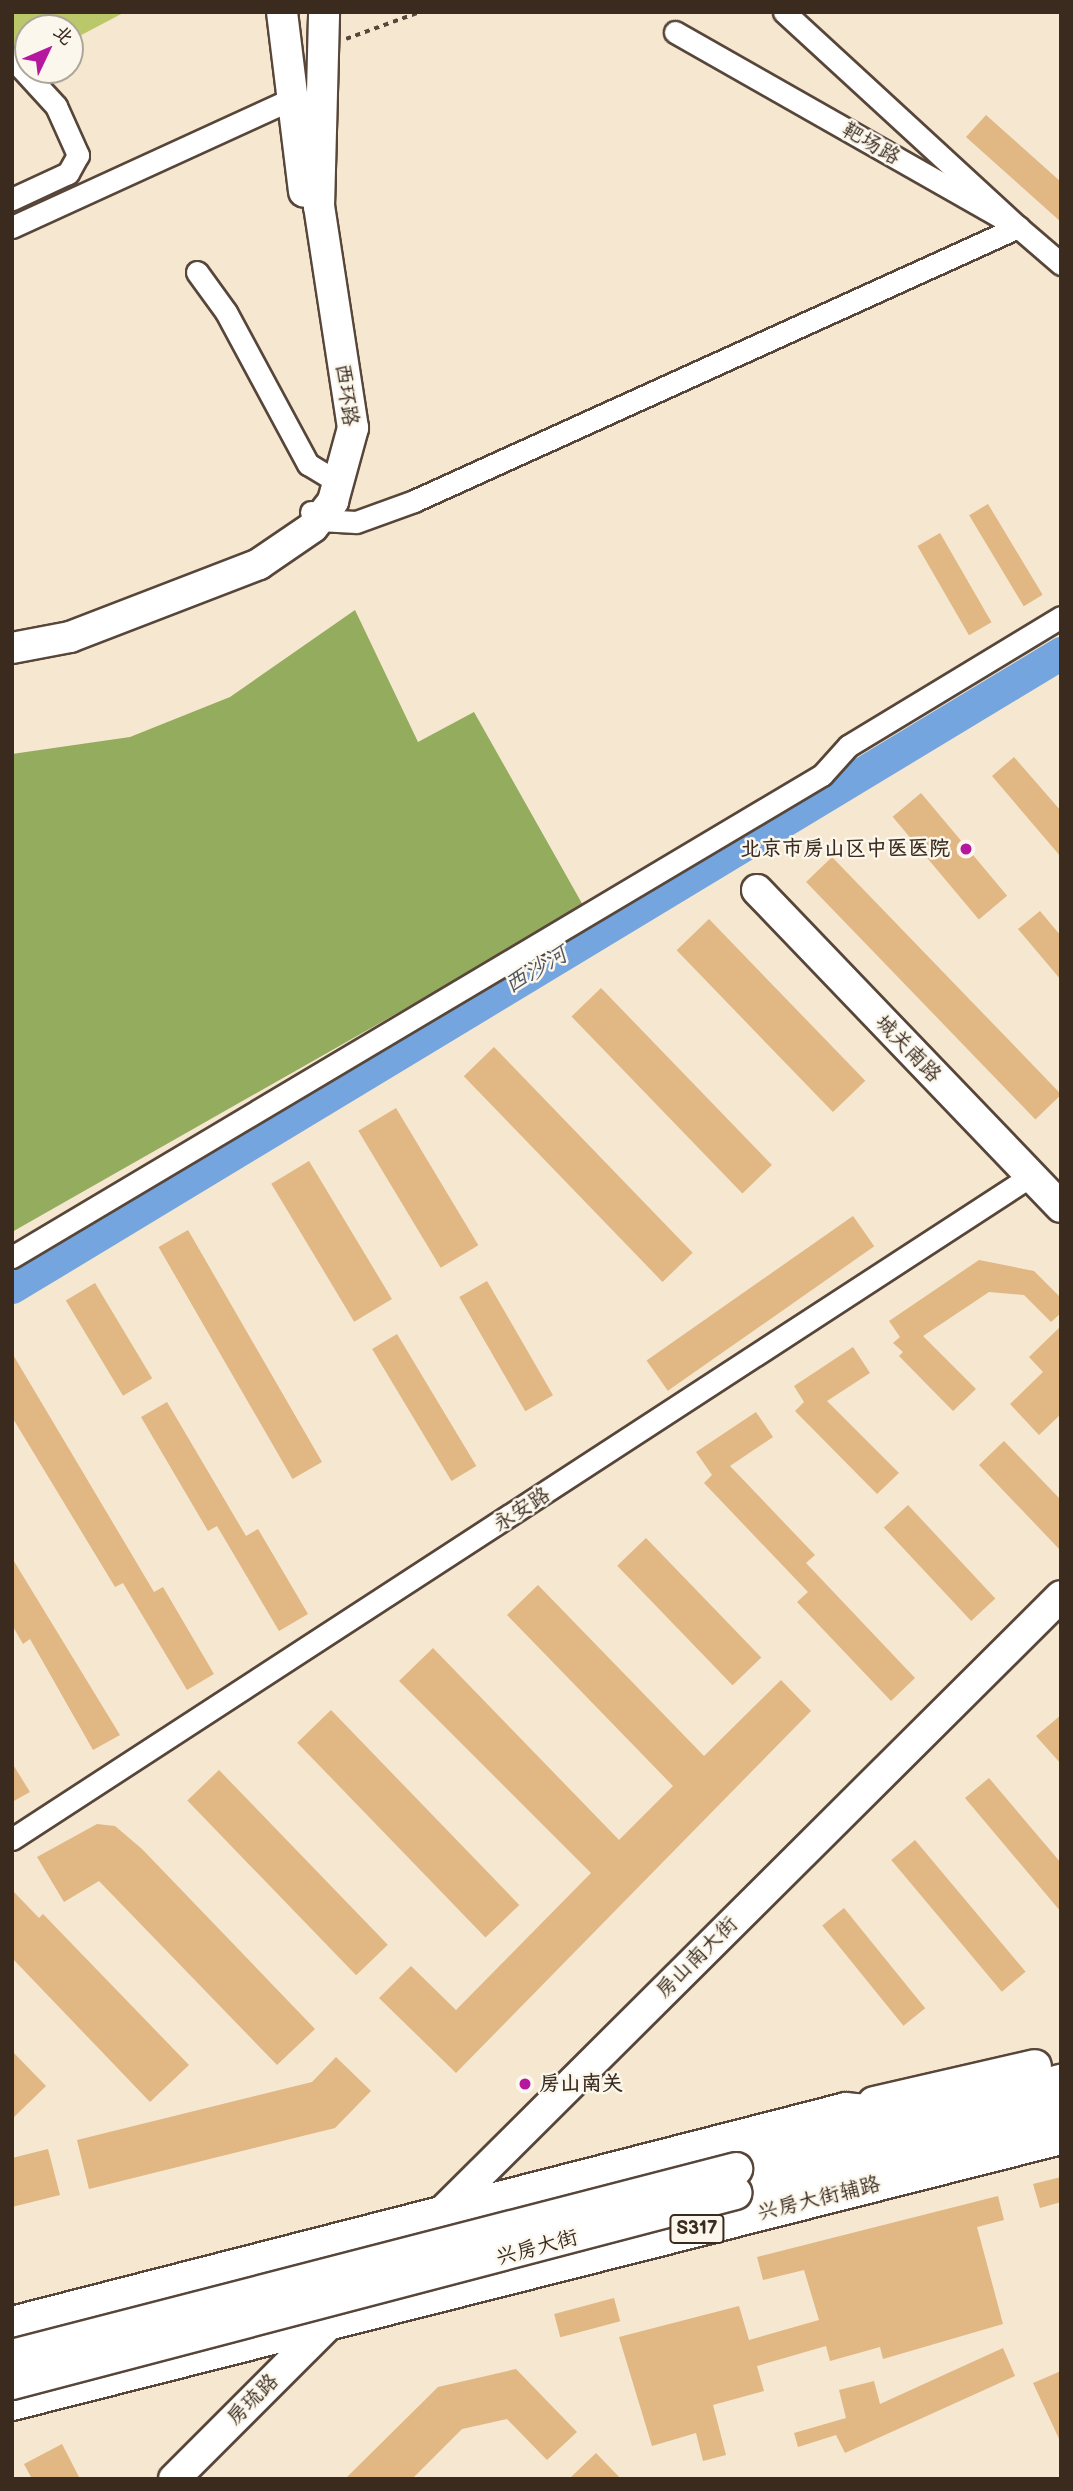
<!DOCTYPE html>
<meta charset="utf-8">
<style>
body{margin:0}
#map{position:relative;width:1073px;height:2491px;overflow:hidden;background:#f5e7d0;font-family:"Balsamiq Sans","LXGW WenKai TC",sans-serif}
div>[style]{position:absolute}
.green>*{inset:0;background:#bbc86a}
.forest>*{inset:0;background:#94ac5e}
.river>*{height:33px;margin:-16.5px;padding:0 16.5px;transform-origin:16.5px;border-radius:16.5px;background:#74a5df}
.building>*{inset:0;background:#e1b784;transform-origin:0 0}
.path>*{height:3.5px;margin-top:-1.75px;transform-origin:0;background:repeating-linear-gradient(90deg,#574639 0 5px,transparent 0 10px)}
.roads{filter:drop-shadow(2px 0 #574639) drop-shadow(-2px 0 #574639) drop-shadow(0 2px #574639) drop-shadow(0 -2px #574639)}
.street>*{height:21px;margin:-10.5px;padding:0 10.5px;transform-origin:10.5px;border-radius:10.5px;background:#fff}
.secondary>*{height:30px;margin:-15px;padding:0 15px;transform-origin:15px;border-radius:15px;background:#fff}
.primary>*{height:32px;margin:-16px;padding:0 16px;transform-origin:16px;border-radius:16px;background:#fff}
.bridges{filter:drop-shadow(2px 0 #574639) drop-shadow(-2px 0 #574639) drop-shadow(0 2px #574639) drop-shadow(0 -2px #574639)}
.primary-bridge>*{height:32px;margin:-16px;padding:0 16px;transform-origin:16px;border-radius:16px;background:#fff}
.dots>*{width:19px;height:19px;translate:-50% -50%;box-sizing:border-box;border:4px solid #fbf7ec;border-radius:50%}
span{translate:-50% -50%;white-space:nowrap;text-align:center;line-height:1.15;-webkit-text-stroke:5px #fbf7ec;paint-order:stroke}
.shield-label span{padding:2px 5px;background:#fbf7ec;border:2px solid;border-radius:5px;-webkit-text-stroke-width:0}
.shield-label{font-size:19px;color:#3b2a1e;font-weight:700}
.street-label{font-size:21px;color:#3b2a1e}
.poi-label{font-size:21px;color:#3b2a1e;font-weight:700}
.right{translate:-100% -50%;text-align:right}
.left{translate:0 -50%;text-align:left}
.water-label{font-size:23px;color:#4f5562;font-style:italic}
.frame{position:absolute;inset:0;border:14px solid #3b2a1e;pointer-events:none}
.north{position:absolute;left:14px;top:14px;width:70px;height:70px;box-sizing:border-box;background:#fbf7ec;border:2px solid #aea59a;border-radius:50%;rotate:46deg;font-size:19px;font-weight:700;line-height:28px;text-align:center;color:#3b2a1e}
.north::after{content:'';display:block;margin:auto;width:24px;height:32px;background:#b5179e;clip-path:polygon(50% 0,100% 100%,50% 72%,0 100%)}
</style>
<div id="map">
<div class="green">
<i style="clip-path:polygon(12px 12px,125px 12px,70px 41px,70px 28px,28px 28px,28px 63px,12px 71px)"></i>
</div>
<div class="forest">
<i style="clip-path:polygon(355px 610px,418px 742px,474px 712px,584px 907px,12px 1232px,12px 754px,130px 737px,230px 697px)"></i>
</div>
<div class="river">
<i style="left:12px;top:1287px;width:1226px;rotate:-31.15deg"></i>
</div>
<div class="building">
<i style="clip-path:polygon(986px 115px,1061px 182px,1061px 222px,966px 137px)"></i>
<i style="left:988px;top:504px;width:106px;height:22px;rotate:59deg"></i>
<i style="left:940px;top:533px;width:103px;height:26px;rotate:60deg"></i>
<i style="clip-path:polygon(1014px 757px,1061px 811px,1061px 857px,992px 776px)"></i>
<i style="left:921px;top:793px;width:134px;height:37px;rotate:50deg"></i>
<i style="left:832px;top:857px;width:330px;height:36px;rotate:46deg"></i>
<i style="clip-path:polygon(1040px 911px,1061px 936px,1061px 980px,1018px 929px)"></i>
<i style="left:709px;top:919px;width:225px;height:45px;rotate:46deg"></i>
<i style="left:601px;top:988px;width:246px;height:41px;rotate:46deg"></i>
<i style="left:494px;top:1047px;width:286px;height:42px;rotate:46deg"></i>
<i style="left:396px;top:1108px;width:160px;height:44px;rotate:59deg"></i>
<i style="left:309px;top:1161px;width:161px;height:44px;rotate:59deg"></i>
<i style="left:853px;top:1216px;width:37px;height:252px;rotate:55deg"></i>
<i style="left:188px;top:1230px;width:268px;height:34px;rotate:60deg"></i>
<i style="clip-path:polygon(979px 1260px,1034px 1271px,1061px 1298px,1061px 1313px,1051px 1322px,1024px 1295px,989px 1292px,923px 1336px,976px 1389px,953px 1411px,899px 1356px,903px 1352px,893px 1343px,900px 1337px,889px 1321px)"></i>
<i style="left:487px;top:1281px;width:132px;height:32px;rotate:60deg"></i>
<i style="left:95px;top:1283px;width:111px;height:34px;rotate:59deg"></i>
<i style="clip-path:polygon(1061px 1326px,1061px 1414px,1039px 1435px,1010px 1404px,1043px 1372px,1029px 1357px)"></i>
<i style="left:397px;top:1334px;width:154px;height:29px;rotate:59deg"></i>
<i style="clip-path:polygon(853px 1347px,870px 1373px,827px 1401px,899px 1473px,877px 1494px,795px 1411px,804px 1402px,794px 1386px)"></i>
<i style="clip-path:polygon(12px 1353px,154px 1592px,163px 1587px,214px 1674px,187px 1690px,123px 1583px,115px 1587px,12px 1417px)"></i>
<i style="clip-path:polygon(167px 1402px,246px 1536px,258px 1529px,308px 1614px,279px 1631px,217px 1526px,208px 1531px,141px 1417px)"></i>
<i style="clip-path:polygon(756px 1412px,773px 1437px,730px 1466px,815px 1555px,806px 1563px,915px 1678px,891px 1701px,797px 1602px,808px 1592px,704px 1483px,712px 1475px,696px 1452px)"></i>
<i style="clip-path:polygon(1004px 1441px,1061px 1500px,1061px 1551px,979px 1465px)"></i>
<i style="left:908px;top:1505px;width:128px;height:33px;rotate:47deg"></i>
<i style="left:646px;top:1538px;width:166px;height:40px;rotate:46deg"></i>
<i style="clip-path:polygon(12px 1558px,120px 1735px,93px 1750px,30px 1639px,23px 1644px,12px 1625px)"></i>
<i style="clip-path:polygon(538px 1585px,704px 1756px,781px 1680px,811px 1711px,456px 2073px,379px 1998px,411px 1966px,456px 2010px,591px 1873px,399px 1681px,433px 1648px,619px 1840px,673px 1786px,507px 1615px)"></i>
<i style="left:331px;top:1710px;width:271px;height:47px;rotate:46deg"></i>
<i style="clip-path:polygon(1061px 1715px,1061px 1764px,1036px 1736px)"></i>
<i style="clip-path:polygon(12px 1763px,30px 1792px,12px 1802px)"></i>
<i style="left:219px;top:1770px;width:243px;height:44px;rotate:46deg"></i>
<i style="clip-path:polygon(989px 1778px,1061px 1863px,1061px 1912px,965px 1798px)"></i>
<i style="clip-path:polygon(97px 1824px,115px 1826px,142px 1849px,315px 2029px,277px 2065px,99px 1881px,64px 1902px,37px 1857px)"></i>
<i style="left:915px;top:1840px;width:172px;height:31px;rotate:50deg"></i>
<i style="clip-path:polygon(12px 1890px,39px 1918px,43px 1914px,189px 2065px,150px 2102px,12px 1958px)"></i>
<i style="left:844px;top:1908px;width:129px;height:28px;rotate:51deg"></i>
<i style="clip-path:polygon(12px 2051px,46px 2086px,12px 2119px)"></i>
<i style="clip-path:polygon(336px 2057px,371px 2091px,335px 2128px,89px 2189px,77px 2140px,312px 2082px)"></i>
<i style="clip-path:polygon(48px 2149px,60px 2195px,12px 2207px,12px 2158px)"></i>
<i style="clip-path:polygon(1061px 2177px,1061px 2202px,1040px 2208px,1033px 2184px)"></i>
<i style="clip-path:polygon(998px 2196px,1004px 2220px,977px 2227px,1003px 2324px,883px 2359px,880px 2347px,830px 2361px,826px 2346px,757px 2366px,764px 2391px,713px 2405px,726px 2455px,703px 2461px,696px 2433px,652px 2446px,619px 2337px,739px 2306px,749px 2340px,819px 2320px,804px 2270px,763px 2280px,757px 2257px)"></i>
<i style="left:614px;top:2298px;width:24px;height:62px;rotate:75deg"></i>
<i style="clip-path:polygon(1003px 2348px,1015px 2376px,845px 2453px,836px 2435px,798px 2447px,794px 2433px,846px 2418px,839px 2390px,874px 2381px,880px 2404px)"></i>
<i style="clip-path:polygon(516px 2369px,577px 2432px,547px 2460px,507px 2419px,462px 2429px,412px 2479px,345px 2479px,438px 2387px)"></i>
<i style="clip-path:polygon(1061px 2371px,1061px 2443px,1033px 2383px)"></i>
<i style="clip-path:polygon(62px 2444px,80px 2479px,32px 2479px,24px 2464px)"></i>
<i style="clip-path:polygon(596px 2453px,621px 2479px,569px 2479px)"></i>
</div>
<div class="path">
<i style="left:453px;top:12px;width:25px"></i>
<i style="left:346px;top:39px;width:79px;rotate:-20deg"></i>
</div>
<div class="roads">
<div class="street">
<i style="left:675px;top:32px;width:395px;rotate:29.6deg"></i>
<i style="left:1018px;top:227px;width:57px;rotate:40.7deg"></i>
<i style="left:12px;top:58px;width:65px;rotate:47.5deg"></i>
<i style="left:56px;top:106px;width:54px;rotate:65.8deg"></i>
<i style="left:78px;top:155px;width:21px;rotate:119deg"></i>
<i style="left:68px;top:173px;width:62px;rotate:155.1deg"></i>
<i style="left:12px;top:227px;width:306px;rotate:-24.6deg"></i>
<i style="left:197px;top:272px;width:49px;rotate:54.1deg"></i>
<i style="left:226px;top:312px;width:173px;rotate:61.7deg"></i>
<i style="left:308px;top:464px;width:26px;rotate:31deg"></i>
<i style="left:311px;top:512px;width:11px;rotate:45deg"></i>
<i style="left:319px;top:520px;width:37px;rotate:3deg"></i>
<i style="left:356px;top:522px;width:62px;rotate:-19.9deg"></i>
<i style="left:414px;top:501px;width:663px;rotate:-24.4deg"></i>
<i style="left:1018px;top:227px;width:318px;rotate:-137.4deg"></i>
<i style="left:12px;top:1257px;width:943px;rotate:-30.76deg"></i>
<i style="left:822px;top:775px;width:39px;rotate:-48deg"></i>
<i style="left:848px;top:746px;width:249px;rotate:-31.2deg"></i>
<i style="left:12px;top:1839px;width:1213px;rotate:-33.06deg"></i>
</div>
<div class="secondary">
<i style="left:282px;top:12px;width:181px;rotate:83deg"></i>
<i style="left:12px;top:648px;width:59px;rotate:-10.7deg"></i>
<i style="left:70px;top:637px;width:203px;rotate:-21.1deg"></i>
<i style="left:259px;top:564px;width:65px;rotate:-34.4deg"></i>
<i style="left:313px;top:527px;width:33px;rotate:-52deg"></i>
<i style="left:333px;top:501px;width:76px;rotate:-74.7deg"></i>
<i style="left:353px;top:428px;width:224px;rotate:-98.7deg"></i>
<i style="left:319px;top:207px;width:195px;rotate:-88.5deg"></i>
<i style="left:757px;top:890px;width:439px;rotate:46.2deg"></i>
<i style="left:435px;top:2219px;width:883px;rotate:-44.86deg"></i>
<i style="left:174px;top:2479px;width:231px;rotate:-45deg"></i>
</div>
<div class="primary">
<i style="left:874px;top:2103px;width:165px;rotate:-12.9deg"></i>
<i style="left:736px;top:2169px;width:337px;rotate:-15.2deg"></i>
<i style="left:735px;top:2193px;width:337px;rotate:-14.6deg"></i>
<i style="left:12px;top:2323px;width:861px;rotate:-14.39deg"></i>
<i style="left:846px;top:2109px;width:78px;rotate:5.1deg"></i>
<i style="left:12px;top:2404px;width:1082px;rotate:-14.23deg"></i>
</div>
</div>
<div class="bridges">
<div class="primary-bridge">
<i style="left:12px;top:2356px;width:748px;rotate:-14.48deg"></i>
<i style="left:12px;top:2383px;width:748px;rotate:-14.72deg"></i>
</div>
</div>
<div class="dots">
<i style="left:966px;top:849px;background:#b5179e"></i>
<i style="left:525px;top:2084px;background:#b5179e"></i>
</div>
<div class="shield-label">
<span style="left:697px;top:2229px">S317</span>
</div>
<div class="street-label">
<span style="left:871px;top:144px;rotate:30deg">靶场路</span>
<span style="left:346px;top:395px;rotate:82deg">西环路</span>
<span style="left:908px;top:1049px;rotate:46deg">城关南路</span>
<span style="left:522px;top:1510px;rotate:-33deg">永安路</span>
<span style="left:697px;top:1958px;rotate:-45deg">房山南大街</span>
<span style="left:819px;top:2199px;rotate:-14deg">兴房大街辅路</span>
<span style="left:537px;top:2248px;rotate:-15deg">兴房大街</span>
<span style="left:253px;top:2400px;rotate:-45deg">房琉路</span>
</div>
<div class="poi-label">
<span class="right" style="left:950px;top:849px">北京市房山区中医医院</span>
<span class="left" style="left:539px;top:2084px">房山南关</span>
</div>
<div class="water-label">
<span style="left:536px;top:970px;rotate:-31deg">西沙河</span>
</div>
<div class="frame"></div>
<div class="north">北</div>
</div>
